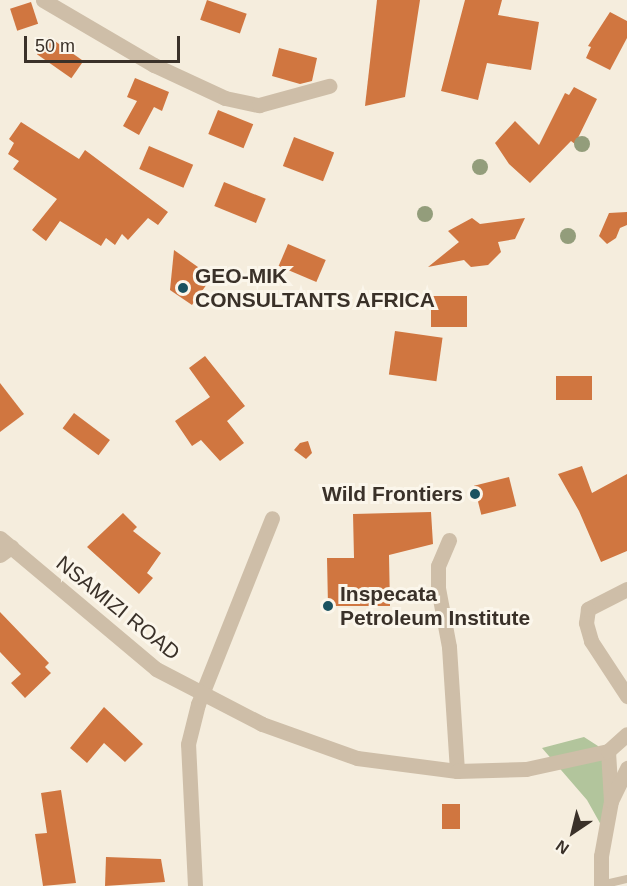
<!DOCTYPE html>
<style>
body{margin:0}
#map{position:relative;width:627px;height:886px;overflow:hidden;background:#f5eddd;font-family:Arial,sans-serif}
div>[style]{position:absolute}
.green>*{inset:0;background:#b2c59c}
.building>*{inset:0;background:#d07640;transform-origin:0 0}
.service>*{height:8px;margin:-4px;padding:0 4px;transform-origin:4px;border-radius:4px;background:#cebea8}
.minor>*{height:15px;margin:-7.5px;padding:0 7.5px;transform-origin:7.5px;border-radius:7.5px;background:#cebea8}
.tertiary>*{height:15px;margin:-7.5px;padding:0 7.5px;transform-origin:7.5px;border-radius:7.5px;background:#cebea8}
.trees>*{width:16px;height:16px;margin:-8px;border-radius:50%;background:#939d7b}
.dots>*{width:16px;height:16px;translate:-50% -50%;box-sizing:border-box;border:3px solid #fbf6eb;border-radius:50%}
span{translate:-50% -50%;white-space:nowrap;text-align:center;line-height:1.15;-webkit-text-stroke:6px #fbf6eb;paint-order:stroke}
.poi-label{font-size:21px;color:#3a3129;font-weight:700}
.left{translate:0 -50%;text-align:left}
.right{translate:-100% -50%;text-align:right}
.street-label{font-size:21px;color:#3a3129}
.north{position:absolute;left:543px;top:802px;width:60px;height:60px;-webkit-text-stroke:4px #fbf6eb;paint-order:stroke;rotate:215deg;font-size:16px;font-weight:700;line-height:24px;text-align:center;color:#3a3129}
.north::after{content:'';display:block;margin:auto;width:21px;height:27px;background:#3a3129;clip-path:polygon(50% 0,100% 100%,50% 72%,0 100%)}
.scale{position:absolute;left:24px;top:36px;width:156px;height:27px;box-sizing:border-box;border:3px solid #3a3129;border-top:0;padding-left:8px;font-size:18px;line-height:21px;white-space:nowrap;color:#3a3129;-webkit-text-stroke:4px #fbf6eb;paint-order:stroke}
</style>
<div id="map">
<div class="green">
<i style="clip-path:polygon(584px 737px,598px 746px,609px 780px,601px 825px,587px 800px,542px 748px)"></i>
</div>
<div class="building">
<i style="left:207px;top:0;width:42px;height:21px;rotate:19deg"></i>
<i style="clip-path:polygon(377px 0,420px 0,405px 97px,365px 106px)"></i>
<i style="clip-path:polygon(465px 0,502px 0,498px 15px,539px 22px,531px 70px,487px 63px,478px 100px,441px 91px)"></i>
<i style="left:31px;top:2px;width:23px;height:22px;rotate:72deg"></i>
<i style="clip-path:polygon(610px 12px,627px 21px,627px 38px,610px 70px,586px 58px,591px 47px,588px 46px)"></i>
<i style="left:49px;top:37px;width:42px;height:21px;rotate:35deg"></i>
<i style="clip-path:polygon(279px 48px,317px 58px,312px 81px,300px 84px,272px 76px)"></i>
<i style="clip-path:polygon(135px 78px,169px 92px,162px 111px,154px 107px,139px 135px,123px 126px,137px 101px,127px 97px)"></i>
<i style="clip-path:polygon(574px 87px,597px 99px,575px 144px,571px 141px,530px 183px,509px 164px,495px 143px,515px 121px,539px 145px,565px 93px,569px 95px)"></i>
<i style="left:218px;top:110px;width:38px;height:26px;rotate:22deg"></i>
<i style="clip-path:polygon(21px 122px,79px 159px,85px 150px,168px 212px,158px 225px,148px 218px,128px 240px,122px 234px,115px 245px,106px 238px,101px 246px,60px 221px,46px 241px,32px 230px,57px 199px,13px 169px,19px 161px,8px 154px,14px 143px,9px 139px)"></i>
<i style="left:294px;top:137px;width:43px;height:31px;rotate:21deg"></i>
<i style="left:149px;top:146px;width:48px;height:25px;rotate:23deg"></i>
<i style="left:224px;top:182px;width:45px;height:26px;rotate:22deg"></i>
<i style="clip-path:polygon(627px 212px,627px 225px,620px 228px,616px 238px,607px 244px,599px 236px,609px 213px)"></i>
<i style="clip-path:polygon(472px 218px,480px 224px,525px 218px,515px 239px,498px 242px,501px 252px,488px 265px,471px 267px,464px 260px,428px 267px,459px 242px,448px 231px)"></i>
<i style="left:288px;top:244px;width:41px;height:24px;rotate:23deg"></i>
<i style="clip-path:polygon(174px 250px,212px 277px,192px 305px,170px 290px)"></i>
<i style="left:431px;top:296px;width:36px;height:31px"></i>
<i style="left:395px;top:331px;width:48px;height:44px;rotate:8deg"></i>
<i style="clip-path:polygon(205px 356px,245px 406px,227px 421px,244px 443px,220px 461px,201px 440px,192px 446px,175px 421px,210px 397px,189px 368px)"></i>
<i style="left:556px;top:376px;width:36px;height:24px"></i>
<i style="clip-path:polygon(0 383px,24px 414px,0 432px)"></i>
<i style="left:74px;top:413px;width:45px;height:19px;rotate:37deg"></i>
<i style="clip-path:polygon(308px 441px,312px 453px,306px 459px,294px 450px,300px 443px)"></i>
<i style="clip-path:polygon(582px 466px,592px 493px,627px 474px,627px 551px,601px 562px,579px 511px,558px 474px)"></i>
<i style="left:509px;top:477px;width:30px;height:36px;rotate:76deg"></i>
<i style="clip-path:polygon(431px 512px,433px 544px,389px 555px,390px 606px,328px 606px,327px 558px,354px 558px,353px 514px)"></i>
<i style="clip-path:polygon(123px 513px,137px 527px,133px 531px,161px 553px,147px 573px,153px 578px,139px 594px,87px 547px)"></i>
<i style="clip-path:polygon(0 612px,49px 663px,45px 667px,51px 673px,25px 698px,11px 683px,21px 674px,0 652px)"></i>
<i style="clip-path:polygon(104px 707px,143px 744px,125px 762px,104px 743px,87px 763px,70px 748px)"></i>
<i style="clip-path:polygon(61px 790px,76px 883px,43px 886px,35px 834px,47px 833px,41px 793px)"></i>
<i style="left:442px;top:804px;width:18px;height:25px"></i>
<i style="clip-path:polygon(106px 857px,161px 859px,165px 882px,105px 886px)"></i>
</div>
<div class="service">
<i style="left:601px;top:885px;width:27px;rotate:-13deg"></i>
</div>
<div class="minor">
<i style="left:43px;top:0;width:129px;rotate:30.4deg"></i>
<i style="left:154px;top:65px;width:78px;rotate:24.9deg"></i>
<i style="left:225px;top:98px;width:35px;rotate:12deg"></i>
<i style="left:259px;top:105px;width:73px;rotate:-15.2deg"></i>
<i style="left:449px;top:540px;width:28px;rotate:113deg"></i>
<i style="left:438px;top:566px;width:22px;rotate:90deg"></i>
<i style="left:438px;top:588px;width:60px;rotate:79.4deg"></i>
<i style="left:449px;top:647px;width:124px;rotate:86.3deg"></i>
<i style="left:0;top:555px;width:14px;rotate:-36deg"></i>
<i style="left:627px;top:589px;width:44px;rotate:152.9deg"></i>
<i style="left:588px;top:609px;width:14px;rotate:98deg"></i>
<i style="left:586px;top:623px;width:19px;rotate:74deg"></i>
<i style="left:591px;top:641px;width:66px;rotate:56.8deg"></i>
<i style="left:608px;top:751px;width:50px;rotate:86.6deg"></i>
<i style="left:195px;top:886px;width:142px;rotate:-92.8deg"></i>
<i style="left:188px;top:744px;width:41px;rotate:-76deg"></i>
<i style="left:198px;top:704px;width:200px;rotate:-68.3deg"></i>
<i style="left:601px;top:886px;width:30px;rotate:-90deg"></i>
<i style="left:601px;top:856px;width:56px;rotate:-79.7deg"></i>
<i style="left:611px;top:801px;width:37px;rotate:-64deg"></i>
</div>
<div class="tertiary">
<i style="left:0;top:538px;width:204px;rotate:40deg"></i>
<i style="left:156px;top:669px;width:119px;rotate:27.4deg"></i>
<i style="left:262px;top:724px;width:101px;rotate:19.7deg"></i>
<i style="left:357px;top:758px;width:101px;rotate:7.4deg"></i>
<i style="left:457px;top:771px;width:69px;rotate:-1.7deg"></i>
<i style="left:526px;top:769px;width:84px;rotate:-12.4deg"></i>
<i style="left:608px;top:751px;width:25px;rotate:-42deg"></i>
</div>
<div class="trees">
<i style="left:582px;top:144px"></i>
<i style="left:480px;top:167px"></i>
<i style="left:425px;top:214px"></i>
<i style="left:568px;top:236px"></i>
</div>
<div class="dots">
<i style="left:183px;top:288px;background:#1a5260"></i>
<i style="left:475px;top:494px;background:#1a5260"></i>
<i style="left:328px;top:606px;background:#1a5260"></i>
</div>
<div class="poi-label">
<span class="left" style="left:195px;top:288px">GEO-MIK<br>CONSULTANTS AFRICA</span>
<span class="right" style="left:463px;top:494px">Wild Frontiers</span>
<span class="left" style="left:340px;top:606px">Inspecata<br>Petroleum Institute</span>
</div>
<div class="street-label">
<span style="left:118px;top:608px;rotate:39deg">NSAMIZI ROAD</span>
</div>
<div class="north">N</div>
<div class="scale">50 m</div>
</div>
